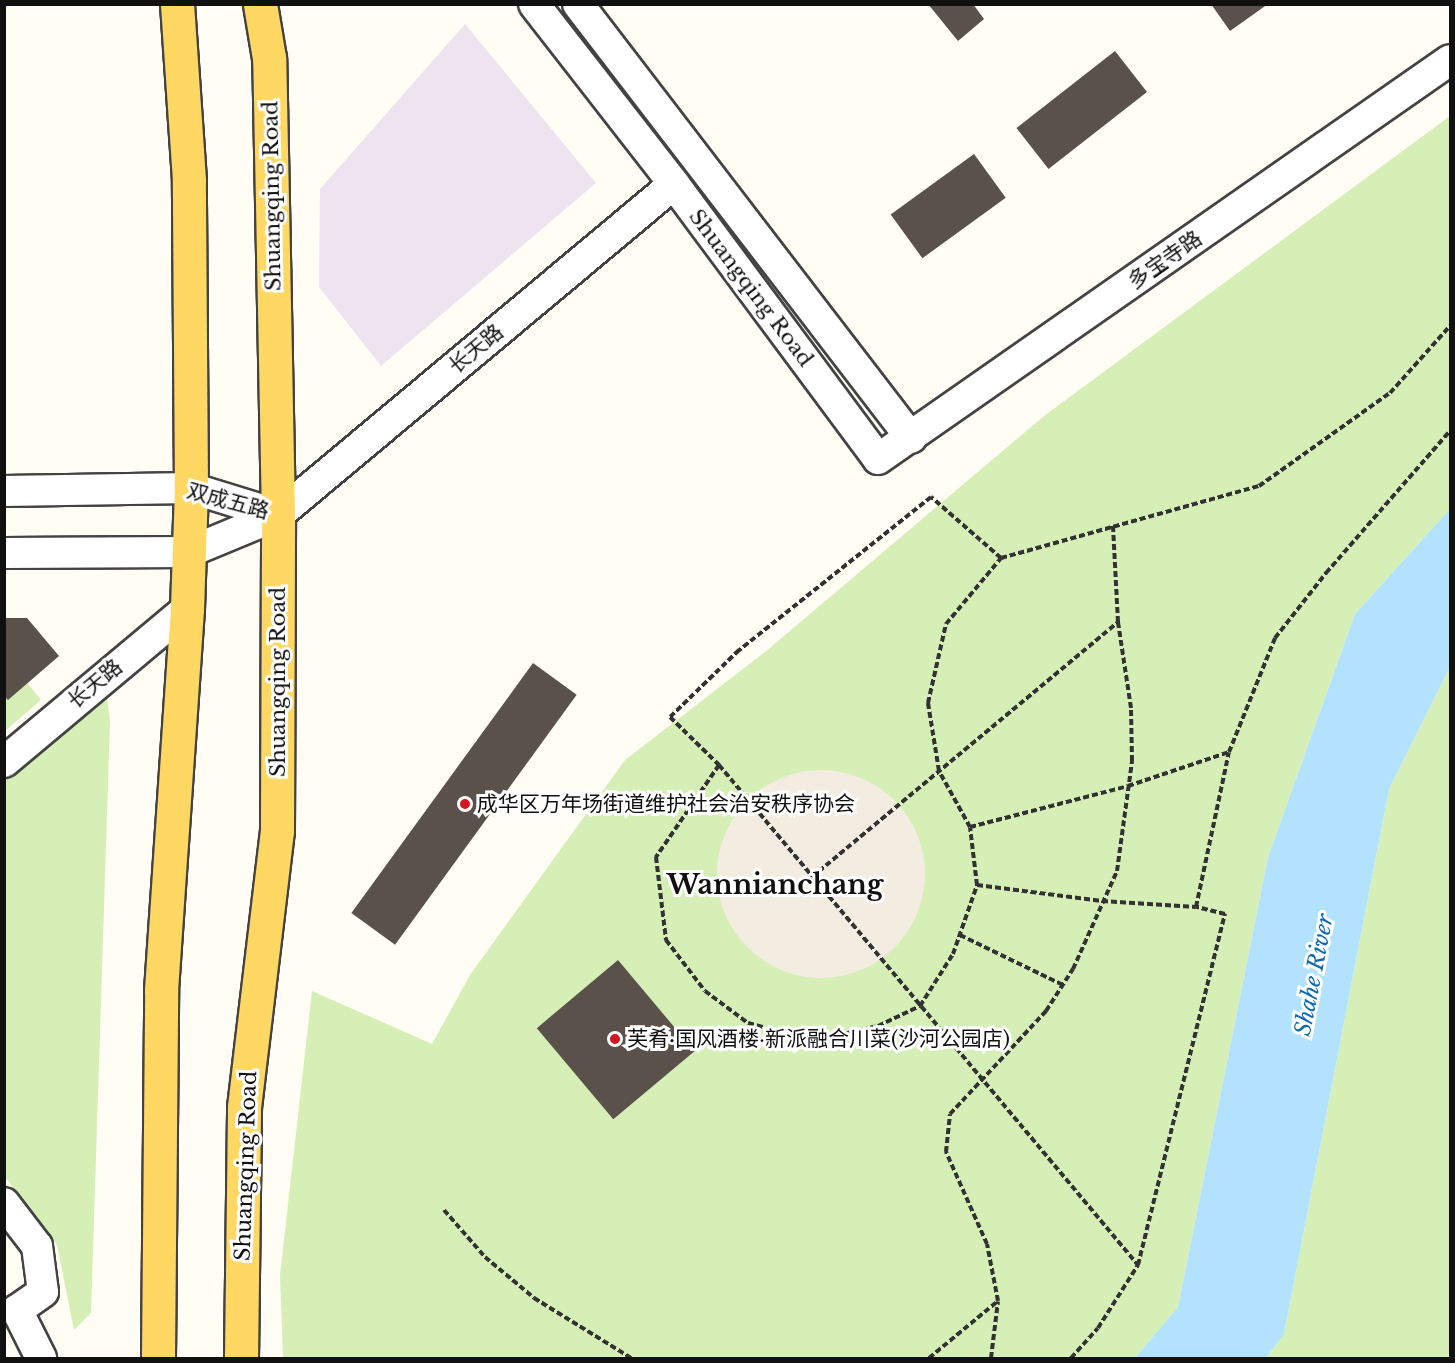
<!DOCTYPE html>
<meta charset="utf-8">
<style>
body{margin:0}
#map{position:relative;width:1455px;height:1363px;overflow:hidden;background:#fffdf4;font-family:"Libre Baskerville","Noto Sans SC",serif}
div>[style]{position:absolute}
.industrial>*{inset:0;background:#eee4ef}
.green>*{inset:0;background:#d5efb7}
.plaza>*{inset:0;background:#f2ede0}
.round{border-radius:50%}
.water>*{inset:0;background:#b2e2fd}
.building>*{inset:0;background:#5b514b;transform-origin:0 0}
.path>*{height:4px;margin-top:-2px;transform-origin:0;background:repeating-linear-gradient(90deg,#323232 0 6px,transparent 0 9px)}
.roads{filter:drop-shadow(2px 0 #434343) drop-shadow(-2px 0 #434343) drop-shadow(0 2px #434343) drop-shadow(0 -2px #434343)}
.minor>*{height:30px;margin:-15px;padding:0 15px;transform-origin:15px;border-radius:15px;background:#fff}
.major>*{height:33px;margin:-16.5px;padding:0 16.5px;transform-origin:16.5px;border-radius:16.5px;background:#ffd864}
.dots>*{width:16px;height:16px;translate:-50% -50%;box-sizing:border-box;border:3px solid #fff;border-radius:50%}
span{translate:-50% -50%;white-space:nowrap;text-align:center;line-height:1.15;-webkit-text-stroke:6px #fff;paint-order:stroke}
.street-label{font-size:21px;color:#101010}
.poi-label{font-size:21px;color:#101010}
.left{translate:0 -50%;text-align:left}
.water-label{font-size:22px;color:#096ab3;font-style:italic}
.district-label{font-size:27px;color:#101010;font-weight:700}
.frame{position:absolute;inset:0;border:6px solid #101010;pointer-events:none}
</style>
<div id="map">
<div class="industrial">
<i style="clip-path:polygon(465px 24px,596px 183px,381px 366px,319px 287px,320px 189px)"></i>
</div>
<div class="green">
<i style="clip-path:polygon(1450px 116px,1450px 509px,1355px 614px,1268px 857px,1178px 1307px,1135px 1358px,283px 1358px,280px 1275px,312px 991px,432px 1044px,470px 975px,625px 760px,765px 652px,1044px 416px)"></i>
<i style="clip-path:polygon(4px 654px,41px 700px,5px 731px,4px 731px)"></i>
<i style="clip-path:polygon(1450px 667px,1450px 1358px,1266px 1358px,1284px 1334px,1389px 789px)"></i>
<i style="clip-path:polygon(106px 690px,110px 721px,91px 1313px,74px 1330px,57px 1245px,5px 1177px,5px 777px)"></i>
</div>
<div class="plaza">
<i class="round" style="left:717px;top:770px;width:208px;height:208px"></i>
</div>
<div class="water">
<i style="clip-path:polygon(1450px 509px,1450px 667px,1389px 789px,1284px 1334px,1266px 1358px,1135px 1358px,1178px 1307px,1268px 857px,1355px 614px)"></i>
</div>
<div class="building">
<i style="clip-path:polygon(928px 4px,973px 4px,984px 19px,958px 41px)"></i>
<i style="clip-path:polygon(1211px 4px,1268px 4px,1230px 31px)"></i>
<i style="left:1115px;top:51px;width:52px;height:125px;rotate:52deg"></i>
<i style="left:974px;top:154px;width:54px;height:103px;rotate:54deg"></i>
<i style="clip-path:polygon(4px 618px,27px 618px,59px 656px,8px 700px,4px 696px)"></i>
<i style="left:533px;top:663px;width:54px;height:309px;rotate:36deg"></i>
<i style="left:618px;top:960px;width:119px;height:106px;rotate:50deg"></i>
</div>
<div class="path">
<i style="left:1001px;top:558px;width:93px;rotate:-138.9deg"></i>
<i style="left:931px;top:497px;width:246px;rotate:141.4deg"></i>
<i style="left:739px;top:650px;width:96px;rotate:135.8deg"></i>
<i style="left:670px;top:717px;width:69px;rotate:44.4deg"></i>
<i style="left:719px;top:765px;width:652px;rotate:50.04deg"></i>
<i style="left:719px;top:765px;width:112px;rotate:124.4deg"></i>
<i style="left:656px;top:857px;width:84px;rotate:83.1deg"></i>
<i style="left:666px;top:940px;width:64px;rotate:52.6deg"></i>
<i style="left:705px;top:991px;width:54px;rotate:36.7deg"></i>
<i style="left:748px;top:1023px;width:41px;rotate:15.4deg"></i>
<i style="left:788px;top:1034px;width:47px;rotate:2.4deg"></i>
<i style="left:835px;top:1036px;width:44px;rotate:-13.1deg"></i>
<i style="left:878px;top:1026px;width:47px;rotate:-25.5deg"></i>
<i style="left:920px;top:1006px;width:62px;rotate:-57.6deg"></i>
<i style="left:953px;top:954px;width:73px;rotate:-70.8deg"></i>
<i style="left:977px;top:885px;width:58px;rotate:-96.9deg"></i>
<i style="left:970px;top:827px;width:64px;rotate:-119deg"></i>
<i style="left:939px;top:771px;width:69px;rotate:-99.2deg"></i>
<i style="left:928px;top:703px;width:81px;rotate:-77.2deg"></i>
<i style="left:946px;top:624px;width:86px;rotate:-50.2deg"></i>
<i style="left:1001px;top:558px;width:268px;rotate:-15.6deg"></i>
<i style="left:1259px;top:486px;width:161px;rotate:-35.4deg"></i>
<i style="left:1390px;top:393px;width:90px;rotate:-48.2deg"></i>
<i style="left:970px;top:827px;width:163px;rotate:-14.5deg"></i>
<i style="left:1128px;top:786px;width:107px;rotate:-18.6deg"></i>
<i style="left:812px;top:877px;width:398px;rotate:-39.8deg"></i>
<i style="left:977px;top:885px;width:126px;rotate:7.3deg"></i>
<i style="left:1102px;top:901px;width:94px;rotate:3.7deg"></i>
<i style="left:960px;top:935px;width:114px;rotate:25.9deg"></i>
<i style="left:444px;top:1210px;width:62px;rotate:48.9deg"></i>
<i style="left:485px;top:1257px;width:64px;rotate:39.9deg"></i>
<i style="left:534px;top:1298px;width:114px;rotate:31.7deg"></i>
<i style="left:929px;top:1358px;width:89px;rotate:-39.6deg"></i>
<i style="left:991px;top:1358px;width:57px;rotate:-83deg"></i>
<i style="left:998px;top:1301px;width:58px;rotate:-100.9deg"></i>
<i style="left:987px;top:1244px;width:101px;rotate:-114deg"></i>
<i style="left:946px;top:1152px;width:38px;rotate:-84deg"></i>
<i style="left:950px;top:1114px;width:141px;rotate:-47deg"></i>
<i style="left:1046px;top:1011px;width:50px;rotate:-57.3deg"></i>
<i style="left:1073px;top:969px;width:107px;rotate:-65.8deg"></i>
<i style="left:1117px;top:871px;width:111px;rotate:-82.2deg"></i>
<i style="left:1132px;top:761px;width:53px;rotate:-91.1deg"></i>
<i style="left:1131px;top:708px;width:87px;rotate:-98.6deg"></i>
<i style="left:1118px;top:622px;width:97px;rotate:-93deg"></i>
<i style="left:1071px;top:1358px;width:40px;rotate:-48deg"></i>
<i style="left:1098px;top:1328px;width:75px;rotate:-57.6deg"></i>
<i style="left:1138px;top:1265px;width:362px;rotate:-76.1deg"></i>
<i style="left:1225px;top:914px;width:30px;rotate:-166deg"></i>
<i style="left:1196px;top:907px;width:158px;rotate:-78deg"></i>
<i style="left:1229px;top:752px;width:123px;rotate:-68deg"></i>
<i style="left:1275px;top:638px;width:83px;rotate:-51.9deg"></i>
<i style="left:1326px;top:573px;width:189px;rotate:-48.9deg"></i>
</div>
<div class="roads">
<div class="minor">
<i style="left:534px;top:4px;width:228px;rotate:52.1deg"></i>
<i style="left:674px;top:184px;width:342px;rotate:53.4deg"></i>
<i style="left:878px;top:459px;width:697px;rotate:-34.9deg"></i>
<i style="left:578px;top:4px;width:547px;rotate:52.5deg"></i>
<i style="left:4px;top:491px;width:187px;rotate:-0.9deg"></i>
<i style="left:191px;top:488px;width:91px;rotate:17.2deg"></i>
<i style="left:4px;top:553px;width:185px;rotate:-0.3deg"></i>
<i style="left:189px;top:552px;width:96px;rotate:-22.6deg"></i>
<i style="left:278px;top:515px;width:516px;rotate:-39.89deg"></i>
<i style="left:4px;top:762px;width:239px;rotate:-39.9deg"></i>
<i style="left:4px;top:1203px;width:54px;rotate:52.5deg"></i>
<i style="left:37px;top:1246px;width:46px;rotate:82.6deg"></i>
<i style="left:43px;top:1292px;width:32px;rotate:145deg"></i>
<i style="left:17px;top:1310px;width:54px;rotate:63.4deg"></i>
</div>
<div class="major">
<i style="left:158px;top:1358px;width:368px;rotate:-89.5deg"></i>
<i style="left:161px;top:990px;width:382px;rotate:-86.1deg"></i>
<i style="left:187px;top:609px;width:121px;rotate:-88.1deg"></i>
<i style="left:191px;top:488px;width:308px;rotate:-90.4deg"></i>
<i style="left:189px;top:180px;width:176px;rotate:-93.9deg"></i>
<i style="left:241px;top:1358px;width:251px;rotate:-89.3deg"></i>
<i style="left:244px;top:1107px;width:278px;rotate:-83.2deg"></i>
<i style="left:277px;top:831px;width:316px;rotate:-89.8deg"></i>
<i style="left:278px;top:515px;width:457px;rotate:-91.1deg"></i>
<i style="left:269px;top:58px;width:55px;rotate:-99.5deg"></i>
</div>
</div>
<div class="dots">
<i style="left:465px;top:804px;background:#d31621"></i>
<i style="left:615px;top:1039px;background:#d31621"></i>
</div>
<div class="street-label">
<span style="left:272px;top:196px;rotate:-91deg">Shuangqing Road</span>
<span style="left:1165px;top:260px;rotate:-35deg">多宝寺路</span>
<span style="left:751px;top:288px;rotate:53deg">Shuangqing Road</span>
<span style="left:476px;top:349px;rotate:-40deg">长天路</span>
<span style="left:228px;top:501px;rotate:15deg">双成五路</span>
<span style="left:278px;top:682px;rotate:-90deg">Shuangqing Road</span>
<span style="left:95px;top:684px;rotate:-40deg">长天路</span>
<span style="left:246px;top:1166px;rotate:-88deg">Shuangqing Road</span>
</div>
<div class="poi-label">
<span class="left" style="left:477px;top:804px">成华区万年场街道维护社会治安秩序协会</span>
<span class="left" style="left:627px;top:1039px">芙肴·国风酒楼·新派融合川菜(沙河公园店)</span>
</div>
<div class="water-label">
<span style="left:1314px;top:975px;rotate:-79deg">Shahe River</span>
</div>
<div class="district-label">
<span style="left:775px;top:885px">Wannianchang</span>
</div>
<div class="frame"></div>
</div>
